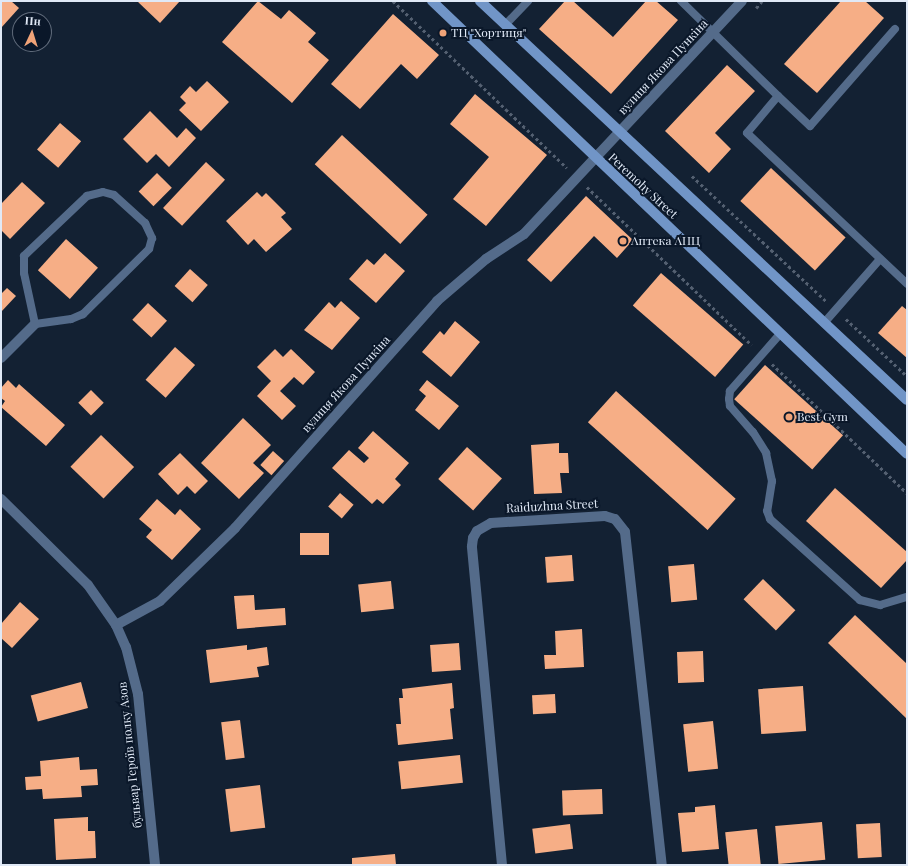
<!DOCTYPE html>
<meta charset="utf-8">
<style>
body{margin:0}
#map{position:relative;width:908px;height:866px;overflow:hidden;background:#132133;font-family:"Playfair Display",serif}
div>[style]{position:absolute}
.building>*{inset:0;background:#f6ae86;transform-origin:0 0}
.path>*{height:2.5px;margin-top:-1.25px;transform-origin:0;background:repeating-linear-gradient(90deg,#546071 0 3px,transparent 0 6px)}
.lane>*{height:8px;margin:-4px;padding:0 4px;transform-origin:4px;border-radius:4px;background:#546b8a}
.street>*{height:10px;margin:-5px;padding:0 5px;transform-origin:5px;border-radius:5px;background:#546b8a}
.secondary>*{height:10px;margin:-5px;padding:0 5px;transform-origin:5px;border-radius:5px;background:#7195c7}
.dots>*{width:11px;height:11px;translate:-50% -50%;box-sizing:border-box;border:2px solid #0a1729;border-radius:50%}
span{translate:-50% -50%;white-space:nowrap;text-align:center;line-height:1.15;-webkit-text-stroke:4px #0a1729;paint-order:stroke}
.poi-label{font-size:12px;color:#e0e9f6}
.left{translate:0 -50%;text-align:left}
.street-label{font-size:12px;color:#e0e9f6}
.frame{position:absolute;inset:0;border:2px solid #e0e9f6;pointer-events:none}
.north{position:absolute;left:12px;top:12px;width:40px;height:40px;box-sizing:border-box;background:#0a1729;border:1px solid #606b7b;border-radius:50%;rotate:4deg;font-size:11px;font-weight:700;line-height:16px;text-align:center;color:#e0e9f6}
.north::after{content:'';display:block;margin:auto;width:14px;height:18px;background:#f0a378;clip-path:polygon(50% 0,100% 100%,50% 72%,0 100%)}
</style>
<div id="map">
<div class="building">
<i style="clip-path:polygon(1px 1px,11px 1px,19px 8px,1px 28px)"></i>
<i style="clip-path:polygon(137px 1px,180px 1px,160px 23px)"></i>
<i style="clip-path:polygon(258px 1px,281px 19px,289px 10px,316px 33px,308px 42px,329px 60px,292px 103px,222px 42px)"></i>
<i style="clip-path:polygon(565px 1px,573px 1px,613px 37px,646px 1px,656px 1px,678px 20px,611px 94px,539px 29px)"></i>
<i style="clip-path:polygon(841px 1px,865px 1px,884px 18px,817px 93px,784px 64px)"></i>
<i style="clip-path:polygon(393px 14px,439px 55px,417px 79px,401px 64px,360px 109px,331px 84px)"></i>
<i style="clip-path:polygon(727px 65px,755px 91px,715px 133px,731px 149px,709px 173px,665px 131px)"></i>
<i style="clip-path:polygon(207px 81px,229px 102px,201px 131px,179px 110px,186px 103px,180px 97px,190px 86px,196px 92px)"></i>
<i style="clip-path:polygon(475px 94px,547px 155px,486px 226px,453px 199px,489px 157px,450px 124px)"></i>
<i style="clip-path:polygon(150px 111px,177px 138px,186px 128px,196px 138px,169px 167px,156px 154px,147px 163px,123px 139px)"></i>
<i style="left:60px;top:123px;width:28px;height:35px;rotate:41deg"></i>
<i style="left:342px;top:135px;width:117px;height:40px;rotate:43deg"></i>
<i style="left:206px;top:162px;width:26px;height:63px;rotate:43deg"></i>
<i style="left:771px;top:168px;width:102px;height:45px;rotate:43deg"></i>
<i style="left:157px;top:173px;width:21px;height:26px;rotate:45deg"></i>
<i style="clip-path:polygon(22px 182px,45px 203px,10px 239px,1px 230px,1px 204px)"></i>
<i style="clip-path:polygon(257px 192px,262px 197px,266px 193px,286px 213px,281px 217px,292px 229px,266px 252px,254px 239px,248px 245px,226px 221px)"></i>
<i style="clip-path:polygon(586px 196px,633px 240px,617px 258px,594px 236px,551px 282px,527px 260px)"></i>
<i style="left:66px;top:239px;width:43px;height:42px;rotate:42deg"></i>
<i style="clip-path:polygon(385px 253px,405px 271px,376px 303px,349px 279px,367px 259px,374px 265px)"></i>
<i style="left:190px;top:269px;width:24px;height:23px;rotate:42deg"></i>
<i style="left:661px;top:273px;width:109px;height:43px;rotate:41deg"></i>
<i style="clip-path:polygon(7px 288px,16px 296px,1px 312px,1px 294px)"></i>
<i style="clip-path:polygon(341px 301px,360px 318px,332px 350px,304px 330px,329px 302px,335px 308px)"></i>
<i style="left:148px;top:303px;width:26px;height:23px;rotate:43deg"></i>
<i style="clip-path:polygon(902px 306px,907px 310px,907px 358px,878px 333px)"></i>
<i style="clip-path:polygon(455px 321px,480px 342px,451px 377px,422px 352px,440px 331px,444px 335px)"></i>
<i style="left:175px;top:347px;width:27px;height:44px;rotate:42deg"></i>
<i style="clip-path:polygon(275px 349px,283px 357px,291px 349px,315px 372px,303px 385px,294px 377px,280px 391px,296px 406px,282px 420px,257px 396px,271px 381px,257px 367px)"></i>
<i style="left:765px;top:365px;width:105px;height:46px;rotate:42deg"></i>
<i style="clip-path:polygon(8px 380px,16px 388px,19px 384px,65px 425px,46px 446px,1px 407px,5px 401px,1px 398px,1px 388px)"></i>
<i style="clip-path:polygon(427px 380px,459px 406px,439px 430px,415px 410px,426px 396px,419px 390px)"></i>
<i style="left:91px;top:390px;width:18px;height:18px;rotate:45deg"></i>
<i style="left:616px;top:391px;width:161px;height:42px;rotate:42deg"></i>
<i style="clip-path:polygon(243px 418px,271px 445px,253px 463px,264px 473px,239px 499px,201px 463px)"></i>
<i style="clip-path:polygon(373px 431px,409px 463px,395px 479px,401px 485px,383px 504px,377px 499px,372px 504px,332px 468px,349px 450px,364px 463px,369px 458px,358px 448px)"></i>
<i style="left:101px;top:435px;width:46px;height:44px;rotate:44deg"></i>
<i style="clip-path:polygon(559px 443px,559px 453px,568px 453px,569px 473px,560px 473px,562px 493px,534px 494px,531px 445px)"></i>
<i style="left:467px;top:447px;width:47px;height:43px;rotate:42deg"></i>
<i style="left:273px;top:451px;width:15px;height:19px;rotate:42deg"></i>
<i style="clip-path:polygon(180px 453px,208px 481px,195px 494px,187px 486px,178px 495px,158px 474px)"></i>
<i style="clip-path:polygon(835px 488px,907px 552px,907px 560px,881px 588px,806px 521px)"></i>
<i style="left:340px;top:493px;width:18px;height:18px;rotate:41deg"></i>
<i style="clip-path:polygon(157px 499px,175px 515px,180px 509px,201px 529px,172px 560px,146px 537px,152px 530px,139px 519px)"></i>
<i style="left:300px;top:533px;width:29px;height:22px"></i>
<i style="left:572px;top:555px;width:26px;height:27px;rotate:86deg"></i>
<i style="left:694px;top:564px;width:36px;height:26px;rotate:85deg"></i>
<i style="left:763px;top:579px;width:45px;height:28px;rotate:44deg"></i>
<i style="left:391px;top:581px;width:28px;height:33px;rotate:84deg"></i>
<i style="clip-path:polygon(254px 595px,255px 610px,285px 608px,286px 625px,237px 629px,234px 596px)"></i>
<i style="clip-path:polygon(20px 602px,39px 619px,12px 648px,1px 638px,1px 624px)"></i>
<i style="clip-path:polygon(855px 615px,907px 664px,907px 719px,828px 643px)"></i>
<i style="clip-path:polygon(582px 629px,584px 667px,545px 669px,544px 655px,556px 655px,555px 631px)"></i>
<i style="left:459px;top:643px;width:27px;height:29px;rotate:86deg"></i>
<i style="clip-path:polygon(247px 645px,247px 650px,267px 647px,269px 665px,257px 667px,259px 677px,210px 683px,206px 650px)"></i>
<i style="left:703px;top:651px;width:31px;height:26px;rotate:88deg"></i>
<i style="left:81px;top:682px;width:27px;height:52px;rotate:75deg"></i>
<i style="clip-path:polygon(452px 683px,454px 708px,450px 709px,453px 739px,398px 745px,396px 724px,401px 724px,399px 698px,403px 698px,402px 689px)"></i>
<i style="left:803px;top:686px;width:45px;height:45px;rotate:86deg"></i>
<i style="left:555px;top:694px;width:19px;height:23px;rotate:87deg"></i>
<i style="left:240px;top:720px;width:38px;height:19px;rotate:83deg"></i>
<i style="left:713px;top:721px;width:48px;height:30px;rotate:84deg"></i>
<i style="left:460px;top:755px;width:28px;height:62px;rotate:84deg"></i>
<i style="clip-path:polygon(79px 757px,80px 770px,97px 769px,98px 785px,81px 786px,82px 797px,43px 799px,42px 789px,26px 790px,25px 777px,41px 776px,40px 761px)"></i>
<i style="left:260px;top:785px;width:43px;height:35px;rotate:83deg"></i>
<i style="left:602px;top:789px;width:25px;height:40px;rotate:88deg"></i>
<i style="clip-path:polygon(715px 805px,719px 849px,682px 852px,678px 813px,695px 812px,695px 807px)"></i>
<i style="clip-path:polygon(88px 817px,88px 831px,95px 831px,96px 858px,56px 860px,54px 819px)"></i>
<i style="left:822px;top:822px;width:38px;height:47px;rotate:85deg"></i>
<i style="left:880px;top:823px;width:34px;height:24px;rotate:87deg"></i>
<i style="left:570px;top:824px;width:25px;height:38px;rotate:83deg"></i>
<i style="left:757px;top:829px;width:36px;height:32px;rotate:84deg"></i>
<i style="clip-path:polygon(395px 854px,396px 865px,352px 865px,352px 858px)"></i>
</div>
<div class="path">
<i style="left:393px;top:1px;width:241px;rotate:43.8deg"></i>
<i style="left:756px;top:8px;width:9px;rotate:-49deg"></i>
<i style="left:692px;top:176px;width:183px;rotate:43deg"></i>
<i style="left:587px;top:187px;width:228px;rotate:43.8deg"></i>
<i style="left:846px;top:319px;width:83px;rotate:43.1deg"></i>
<i style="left:772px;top:364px;width:187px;rotate:43.7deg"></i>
</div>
<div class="lane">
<i style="left:681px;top:1px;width:136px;rotate:44.4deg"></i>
<i style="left:778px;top:96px;width:48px;rotate:130deg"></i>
<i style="left:747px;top:133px;width:220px;rotate:43.3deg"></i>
<i style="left:505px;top:25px;width:33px;rotate:-46deg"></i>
<i style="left:778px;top:96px;width:44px;rotate:43.2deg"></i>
<i style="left:810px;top:126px;width:129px;rotate:-48.8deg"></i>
<i style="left:103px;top:192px;width:11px;rotate:15deg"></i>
<i style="left:114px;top:195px;width:42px;rotate:42.1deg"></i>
<i style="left:145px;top:223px;width:17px;rotate:65deg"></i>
<i style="left:152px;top:238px;width:11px;rotate:105deg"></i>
<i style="left:149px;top:249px;width:93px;rotate:135.4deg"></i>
<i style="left:83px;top:314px;width:13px;rotate:157deg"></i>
<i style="left:71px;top:319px;width:36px;rotate:172deg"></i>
<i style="left:35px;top:324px;width:52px;rotate:-102.2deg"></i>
<i style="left:24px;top:273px;width:17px;rotate:-90deg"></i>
<i style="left:24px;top:256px;width:87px;rotate:-43.6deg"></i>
<i style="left:87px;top:196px;width:16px;rotate:-14deg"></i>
<i style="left:824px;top:323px;width:85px;rotate:-48.8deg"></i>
<i style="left:780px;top:334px;width:76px;rotate:131.3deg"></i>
<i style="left:730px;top:391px;width:8px;rotate:97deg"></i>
<i style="left:729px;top:399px;width:7px;rotate:82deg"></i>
<i style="left:730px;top:406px;width:35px;rotate:49deg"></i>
<i style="left:753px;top:432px;width:25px;rotate:58deg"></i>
<i style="left:766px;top:453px;width:29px;rotate:78deg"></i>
<i style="left:772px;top:481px;width:30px;rotate:99deg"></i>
<i style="left:767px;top:511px;width:9px;rotate:69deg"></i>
<i style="left:770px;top:519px;width:121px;rotate:42deg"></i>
<i style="left:860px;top:600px;width:21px;rotate:14deg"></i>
<i style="left:880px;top:605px;width:28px;rotate:-17deg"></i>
</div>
<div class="street">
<i style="left:1px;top:358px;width:48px;rotate:-45deg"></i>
<i style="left:1px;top:499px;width:122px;rotate:44.7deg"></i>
<i style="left:88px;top:585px;width:49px;rotate:55deg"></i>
<i style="left:116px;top:625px;width:24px;rotate:66deg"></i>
<i style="left:126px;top:647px;width:49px;rotate:75.7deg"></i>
<i style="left:138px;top:694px;width:172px;rotate:84.3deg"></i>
<i style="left:116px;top:625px;width:50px;rotate:-28.6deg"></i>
<i style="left:160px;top:601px;width:105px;rotate:-44.2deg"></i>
<i style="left:235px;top:528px;width:304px;rotate:-48.3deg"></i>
<i style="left:437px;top:301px;width:65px;rotate:-40.6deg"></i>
<i style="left:486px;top:259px;width:45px;rotate:-33.3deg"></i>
<i style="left:524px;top:234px;width:319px;rotate:-46.9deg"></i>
<i style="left:502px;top:865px;width:320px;rotate:-95.4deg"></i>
<i style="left:472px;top:546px;width:8px;rotate:-83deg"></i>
<i style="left:473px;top:538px;width:8px;rotate:-60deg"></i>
<i style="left:477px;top:531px;width:16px;rotate:-30deg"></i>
<i style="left:491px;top:523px;width:114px;rotate:-3.5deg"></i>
<i style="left:605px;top:516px;width:10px;rotate:17deg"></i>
<i style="left:615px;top:519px;width:16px;rotate:52deg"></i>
<i style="left:625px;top:532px;width:335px;rotate:83.7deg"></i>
</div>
<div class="secondary">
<i style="left:432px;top:1px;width:656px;rotate:43.64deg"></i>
<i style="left:480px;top:1px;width:584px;rotate:43.06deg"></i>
</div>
<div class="dots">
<i style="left:443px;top:33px;background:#f0a378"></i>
<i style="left:623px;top:241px;background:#f0a378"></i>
<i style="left:789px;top:417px;background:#f0a378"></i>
</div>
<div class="poi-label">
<span class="left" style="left:451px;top:33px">ТЦ "Хортиця"</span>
<span class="left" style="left:631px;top:241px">Аптека АНЦ</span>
<span class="left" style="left:797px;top:417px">Best Gym</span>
</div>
<div class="street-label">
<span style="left:663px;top:67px;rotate:-47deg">вулиця Якова Пункіна</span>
<span style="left:643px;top:186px;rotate:43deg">Peremohy Street</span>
<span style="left:346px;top:384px;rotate:-48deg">вулиця Якова Пункіна</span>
<span style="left:552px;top:506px;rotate:-3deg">Raiduzhna Street</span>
<span style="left:130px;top:755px;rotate:-96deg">бульвар Героїв полку Азов</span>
</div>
<div class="frame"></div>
<div class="north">Пн</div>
</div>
